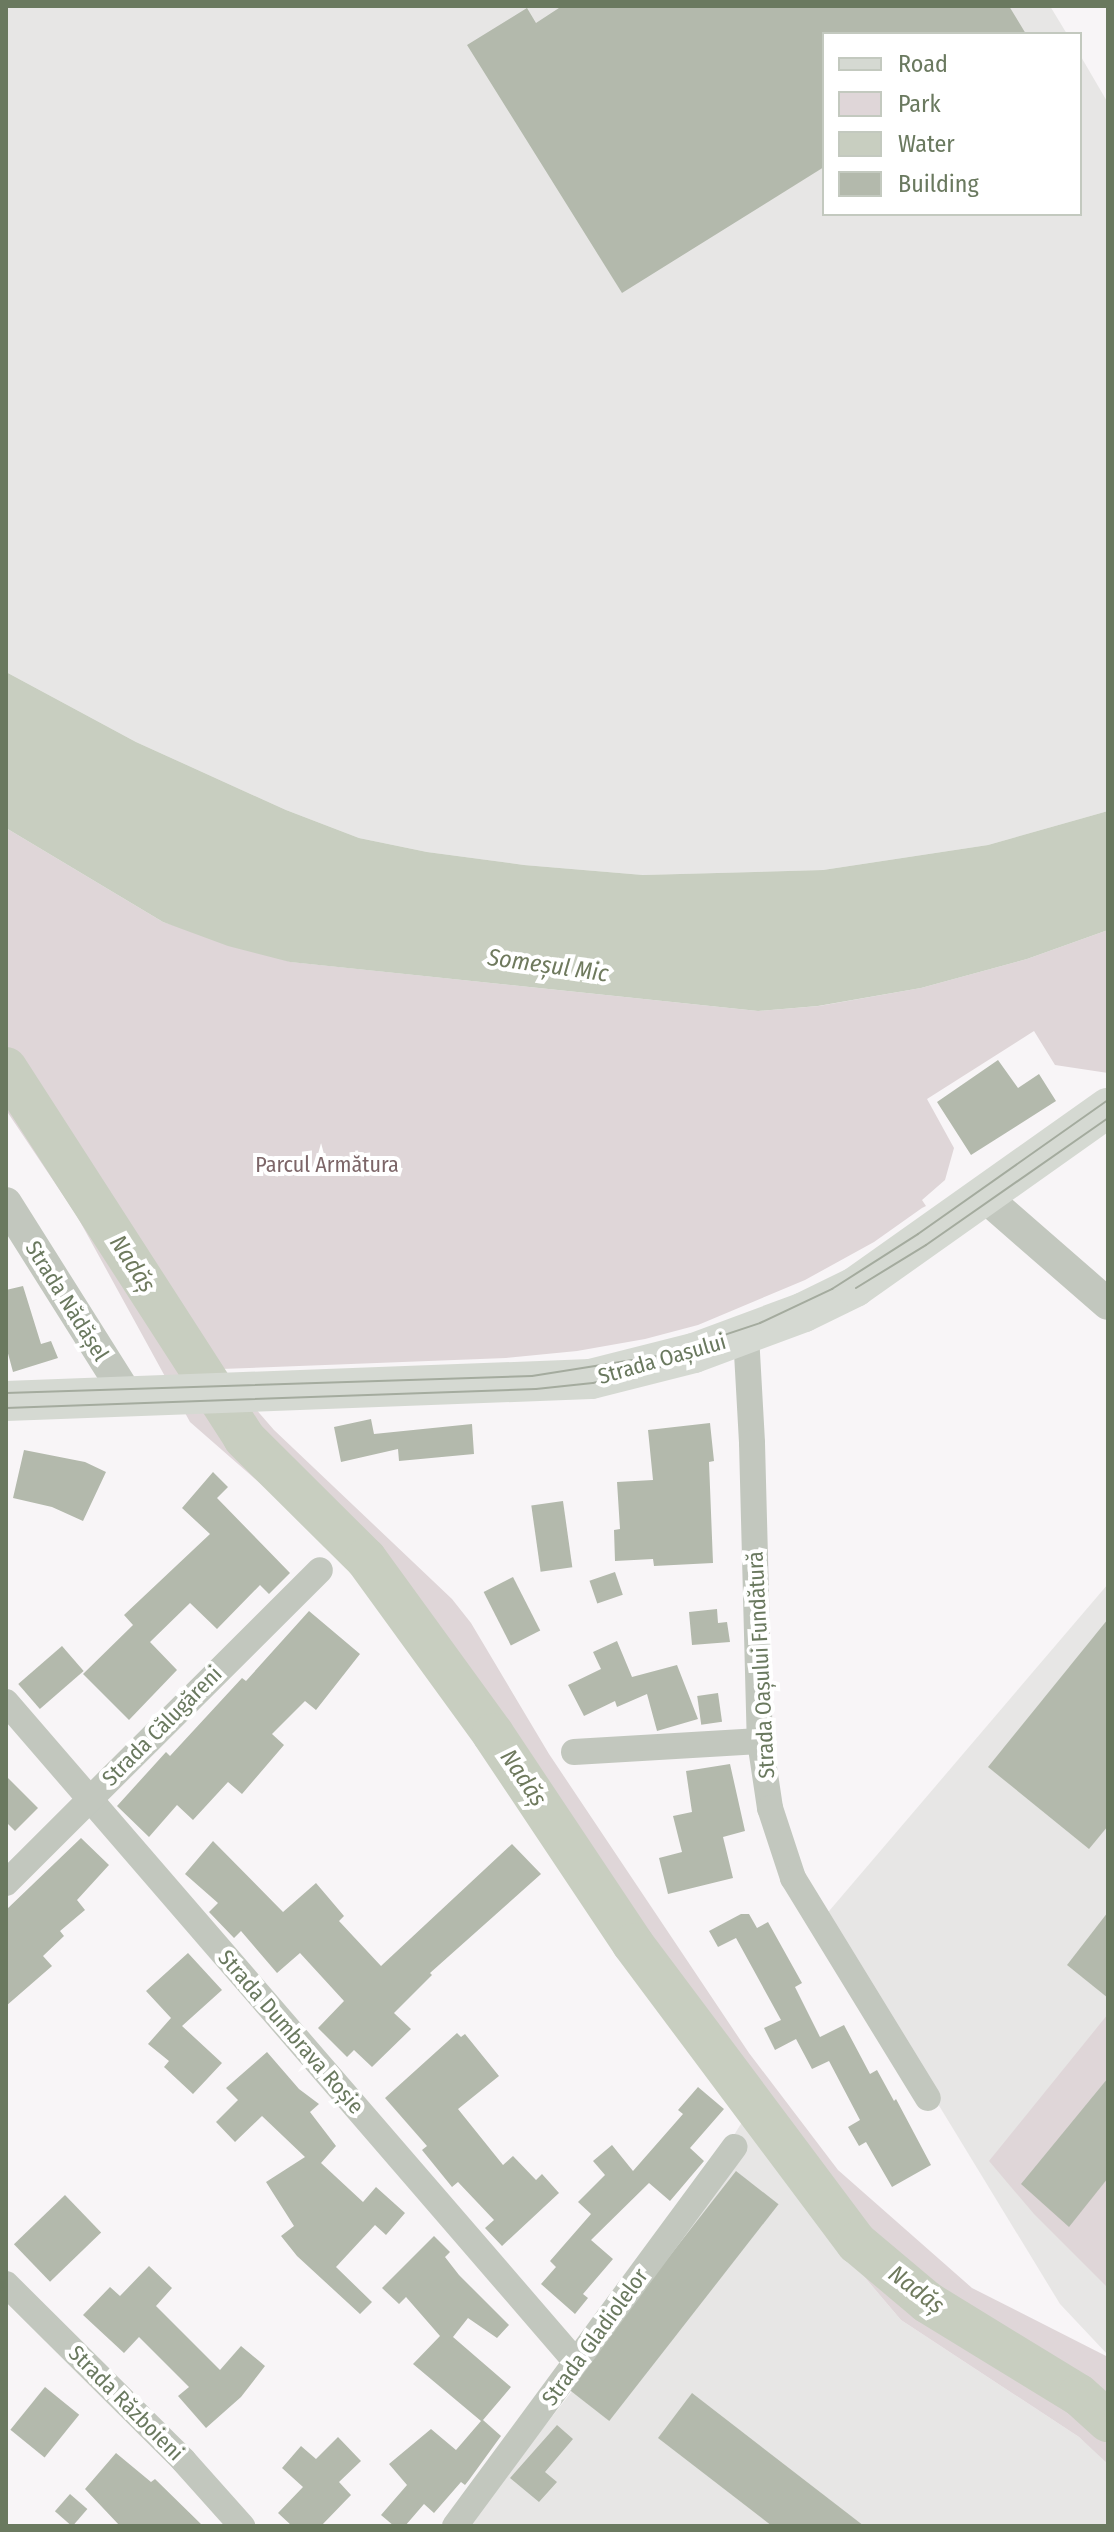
<!DOCTYPE html>
<meta charset="utf-8">
<style>
body{margin:0}
#map{position:relative;width:1114px;height:2532px;overflow:hidden;background:#f8f5f7;font-family:"Fira Sans Condensed",sans-serif}
div>[style]{position:absolute}
.built>*{inset:0;background:#e7e6e5}
.green>*{inset:0;background:#dfd6d8}
.water>*{inset:0;background:#c8cec0}
.river>*{height:42px;margin:-21px;padding:0 21px;transform-origin:21px;border-radius:21px;background:#c8cec0}
.building>*{inset:0;background:#b3b9ac;transform-origin:0 0}
.minor>*{height:26px;margin:-13px;padding:0 13px;transform-origin:13px;border-radius:13px;background:#c2c7be}
.tertiary>*{height:32px;margin:-16px;padding:0 16px;transform-origin:16px;border-radius:16px;background:#c2c7be}
.primary>*{height:40px;margin:-20px;padding:0 20px;transform-origin:20px;border-radius:20px;background:#d5d9d2}
.tram>*{height:2px;margin:-1px;padding:0 1px;transform-origin:1px;border-radius:1px;background:#a4ab9e}
span{translate:-50% -50%;white-space:nowrap;text-align:center;line-height:1.15;-webkit-text-stroke:8px #fff;paint-order:stroke}
.park-label{font-size:22px;color:#7d6668}
.street-label{font-size:22px;color:#6a795f}
.water-label{font-size:24px;color:#6f7a5e;font-style:italic}
.frame{position:absolute;inset:0;border:8px solid #6a795f;pointer-events:none}
.legend{position:absolute;left:822px;top:32px;width:260px;height:184px;box-sizing:border-box;background:#fff;border:2px solid #c3c9bf;margin:0;padding:10px 14px;list-style:none;font-size:24px;color:#6a795f}
.legend li{display:flex;align-items:center;gap:16px;height:40px}
.legend b{width:40px;border:2px solid #c3c9bf}
</style>
<div id="map">
<div class="built">
<i style="clip-path:polygon(6px 6px,1050px 6px,1067px 34px,824px 34px,824px 214px,1080px 214px,1080px 55px,1108px 103px,1108px 811px,988px 845px,823px 870px,643px 875px,524px 865px,427px 852px,359px 838px,286px 810px,136px 742px,6px 672px)"></i>
<i style="clip-path:polygon(1108px 1584px,1108px 2355px,1060px 2304px,824px 1917px)"></i>
<i style="clip-path:polygon(744px 2119px,867px 2280px,901px 2320px,1079px 2437px,1103px 2458px,1108px 2464px,1108px 2526px,466px 2526px,584px 2376px)"></i>
</div>
<div class="green">
<i style="clip-path:polygon(6px 828px,163px 922px,291px 962px,758px 1011px,819px 1006px,921px 988px,1027px 959px,1108px 930px,1108px 1073px,1055px 1065px,1034px 1031px,927px 1099px,954px 1148px,945px 1180px,922px 1200px,926px 1206px,922px 1208px,874px 1242px,805px 1280px,698px 1325px,645px 1339px,577px 1351px,506px 1358px,221px 1369px,274px 1430px,452px 1599px,471px 1623px,549px 1754px,749px 2053px,838px 2170px,972px 2288px,1108px 2357px,1108px 2464px,1079px 2437px,901px 2320px,867px 2280px,744px 2119px,561px 1860px,372px 1581px,190px 1422px,77px 1216px,6px 1110px)"></i>
<i style="clip-path:polygon(1108px 2014px,1108px 2288px,1034px 2214px,989px 2161px)"></i>
</div>
<div class="water">
<i style="clip-path:polygon(6px 672px,136px 742px,286px 810px,359px 838px,427px 852px,524px 865px,643px 875px,823px 870px,988px 845px,1108px 811px,1108px 930px,1027px 959px,921px 988px,818px 1006px,758px 1011px,290px 962px,228px 946px,163px 922px,6px 828px)"></i>
</div>
<div class="river">
<i style="left:6px;top:1068px;width:440px;rotate:57.2deg"></i>
<i style="left:244px;top:1438px;width:172px;rotate:44.8deg"></i>
<i style="left:366px;top:1559px;width:216px;rotate:54deg"></i>
<i style="left:493px;top:1734px;width:252px;rotate:56.3deg"></i>
<i style="left:633px;top:1944px;width:374px;rotate:53.2deg"></i>
<i style="left:857px;top:2243px;width:92px;rotate:40.1deg"></i>
<i style="left:927px;top:2302px;width:178px;rotate:31.5deg"></i>
<i style="left:1079px;top:2395px;width:39px;rotate:42deg"></i>
</div>
<div class="building">
<i style="clip-path:polygon(562px 6px,1009px 6px,1026px 34px,824px 34px,824px 167px,622px 293px,467px 45px,527px 8px,536px 23px)"></i>
<i style="clip-path:polygon(998px 1060px,1018px 1088px,1039px 1074px,1056px 1101px,971px 1155px,937px 1102px)"></i>
<i style="clip-path:polygon(23px 1286px,41px 1344px,51px 1341px,58px 1358px,13px 1372px,6px 1346px,6px 1290px)"></i>
<i style="clip-path:polygon(371px 1419px,374px 1434px,472px 1424px,474px 1454px,399px 1461px,398px 1449px,341px 1462px,334px 1427px)"></i>
<i style="clip-path:polygon(710px 1423px,714px 1461px,709px 1462px,713px 1563px,654px 1566px,653px 1559px,615px 1561px,614px 1530px,620px 1529px,617px 1482px,653px 1480px,648px 1430px)"></i>
<i style="clip-path:polygon(24px 1450px,85px 1462px,106px 1472px,83px 1521px,52px 1507px,13px 1498px)"></i>
<i style="clip-path:polygon(213px 1472px,228px 1487px,217px 1498px,290px 1573px,269px 1594px,260px 1585px,217px 1629px,190px 1603px,150px 1642px,177px 1670px,129px 1720px,83px 1674px,133px 1625px,124px 1615px,210px 1534px,182px 1508px)"></i>
<i style="left:563px;top:1501px;width:67px;height:32px;rotate:82deg"></i>
<i style="left:615px;top:1572px;width:24px;height:27px;rotate:71deg"></i>
<i style="left:513px;top:1577px;width:60px;height:33px;rotate:63deg"></i>
<i style="clip-path:polygon(717px 1609px,718px 1623px,727px 1622px,730px 1642px,692px 1645px,689px 1612px)"></i>
<i style="clip-path:polygon(309px 1611px,360px 1654px,316px 1710px,305px 1701px,272px 1734px,284px 1745px,242px 1794px,228px 1782px,193px 1820px,177px 1805px,149px 1837px,117px 1806px,166px 1752px,170px 1756px,242px 1678px,246px 1681px)"></i>
<i style="clip-path:polygon(1108px 1619px,1108px 1826px,1089px 1849px,988px 1767px)"></i>
<i style="clip-path:polygon(617px 1641px,632px 1677px,677px 1665px,698px 1719px,657px 1731px,647px 1694px,617px 1707px,615px 1701px,584px 1716px,568px 1685px,601px 1669px,593px 1652px)"></i>
<i style="left:62px;top:1646px;width:33px;height:58px;rotate:49deg"></i>
<i style="left:718px;top:1693px;width:29px;height:21px;rotate:82deg"></i>
<i style="clip-path:polygon(730px 1764px,745px 1831px,723px 1837px,733px 1878px,668px 1894px,659px 1858px,682px 1852px,673px 1816px,692px 1812px,686px 1771px)"></i>
<i style="clip-path:polygon(6px 1776px,38px 1808px,15px 1831px,6px 1822px)"></i>
<i style="clip-path:polygon(81px 1838px,109px 1865px,77px 1900px,85px 1910px,60px 1931px,64px 1936px,43px 1956px,52px 1966px,6px 2006px,6px 1910px)"></i>
<i style="clip-path:polygon(213px 1841px,283px 1912px,316px 1883px,344px 1916px,339px 1921px,381px 1966px,512px 1844px,541px 1874px,430px 1973px,432px 1975px,394px 2013px,411px 2029px,372px 2067px,354px 2050px,347px 2057px,318px 2028px,344px 2001px,300px 1953px,277px 1973px,241px 1931px,234px 1938px,209px 1912px,218px 1903px,185px 1874px)"></i>
<i style="clip-path:polygon(1108px 1912px,1108px 1998px,1067px 1965px)"></i>
<i style="clip-path:polygon(741px 1914px,749px 1914px,757px 1928px,768px 1922px,802px 1983px,795px 1987px,820px 2037px,844px 2025px,870px 2074px,877px 2070px,894px 2101px,896px 2099px,931px 2165px,892px 2187px,866px 2142px,859px 2146px,848px 2127px,860px 2120px,829px 2061px,812px 2069px,796px 2039px,775px 2050px,764px 2028px,781px 2020px,736px 1938px,718px 1947px,709px 1931px)"></i>
<i style="clip-path:polygon(188px 1953px,222px 1990px,182px 2026px,222px 2063px,193px 2094px,164px 2067px,169px 2061px,148px 2044px,171px 2018px,146px 1991px)"></i>
<i style="clip-path:polygon(457px 2033px,461px 2037px,465px 2034px,499px 2076px,458px 2109px,503px 2165px,513px 2156px,536px 2180px,542px 2174px,559px 2193px,502px 2246px,485px 2228px,494px 2220px,458px 2182px,452px 2187px,422px 2150px,427px 2146px,385px 2098px)"></i>
<i style="clip-path:polygon(267px 2052px,299px 2089px,319px 2104px,310px 2112px,336px 2146px,321px 2163px,363px 2202px,376px 2187px,405px 2213px,386px 2235px,375px 2225px,336px 2267px,372px 2302px,360px 2314px,297px 2256px,281px 2236px,294px 2226px,266px 2182px,305px 2157px,262px 2116px,235px 2142px,216px 2122px,238px 2100px,226px 2088px)"></i>
<i style="clip-path:polygon(1108px 2078px,1108px 2178px,1069px 2227px,1021px 2184px)"></i>
<i style="clip-path:polygon(698px 2087px,724px 2109px,690px 2148px,704px 2161px,670px 2201px,649px 2183px,591px 2240px,613px 2259px,583px 2294px,588px 2298px,575px 2314px,541px 2284px,556px 2267px,550px 2261px,591px 2214px,578px 2202px,605px 2175px,593px 2161px,612px 2145px,633px 2171px,683px 2114px,678px 2110px)"></i>
<i style="left:736px;top:2171px;width:54px;height:275px;rotate:38deg"></i>
<i style="left:65px;top:2195px;width:52px;height:71px;rotate:46deg"></i>
<i style="clip-path:polygon(434px 2236px,450px 2252px,445px 2257px,459px 2275px,509px 2325px,497px 2338px,468px 2318px,453px 2337px,511px 2387px,483px 2420px,501px 2436px,469px 2480px,465px 2485px,461px 2482px,434px 2513px,424px 2504px,405px 2526px,394px 2526px,381px 2515px,407px 2485px,389px 2464px,431px 2429px,456px 2450px,481px 2421px,413px 2364px,440px 2336px,406px 2297px,399px 2304px,382px 2288px)"></i>
<i style="clip-path:polygon(149px 2266px,172px 2288px,156px 2306px,220px 2370px,241px 2346px,265px 2366px,241px 2397px,206px 2428px,178px 2396px,189px 2387px,139px 2337px,124px 2353px,83px 2315px,110px 2287px,120px 2296px)"></i>
<i style="left:45px;top:2387px;width:44px;height:55px;rotate:39deg"></i>
<i style="clip-path:polygon(692px 2393px,864px 2526px,772px 2526px,658px 2438px)"></i>
<i style="clip-path:polygon(557px 2425px,573px 2439px,545px 2472px,557px 2482px,539px 2502px,510px 2478px)"></i>
<i style="clip-path:polygon(338px 2437px,361px 2461px,339px 2482px,351px 2495px,321px 2526px,292px 2526px,278px 2513px,303px 2487px,282px 2468px,301px 2446px,316px 2459px)"></i>
<i style="clip-path:polygon(116px 2453px,151px 2482px,155px 2479px,203px 2526px,120px 2526px,85px 2489px)"></i>
<i style="left:70px;top:2494px;width:23px;height:23px;rotate:41deg"></i>
</div>
<div class="minor">
<i style="left:746px;top:1335px;width:108px;rotate:86.8deg"></i>
<i style="left:752px;top:1443px;width:298px;rotate:88.5deg"></i>
<i style="left:760px;top:1741px;width:68px;rotate:81.5deg"></i>
<i style="left:770px;top:1808px;width:74px;rotate:71.8deg"></i>
<i style="left:793px;top:1878px;width:258px;rotate:58.5deg"></i>
<i style="left:6px;top:1702px;width:872px;rotate:49.18deg"></i>
<i style="left:574px;top:1752px;width:186px;rotate:-3.4deg"></i>
<i style="left:6px;top:1883px;width:443px;rotate:-44.9deg"></i>
<i style="left:6px;top:2284px;width:250px;rotate:44.8deg"></i>
<i style="left:183px;top:2460px;width:89px;rotate:48.2deg"></i>
<i style="left:455px;top:2526px;width:471px;rotate:-53.6deg"></i>
</div>
<div class="tertiary">
<i style="left:984px;top:1196px;width:164px;rotate:41.1deg"></i>
<i style="left:6px;top:1203px;width:231px;rotate:57.8deg"></i>
</div>
<div class="primary">
<i style="left:6px;top:1401px;width:585px;rotate:-2.15deg"></i>
<i style="left:591px;top:1379px;width:106px;rotate:-14.2deg"></i>
<i style="left:694px;top:1353px;width:117px;rotate:-20.4deg"></i>
<i style="left:804px;top:1312px;width:57px;rotate:-26.1deg"></i>
<i style="left:855px;top:1287px;width:310px;rotate:-35.3deg"></i>
</div>
<div class="tram">
<i style="left:856px;top:1288px;width:82px;rotate:-31.6deg"></i>
<i style="left:926px;top:1245px;width:222px;rotate:-34.9deg"></i>
<i style="left:6px;top:1393px;width:526px;rotate:-1.85deg"></i>
<i style="left:532px;top:1376px;width:134px;rotate:-9deg"></i>
<i style="left:664px;top:1355px;width:101px;rotate:-18.4deg"></i>
<i style="left:760px;top:1323px;width:80px;rotate:-25.3deg"></i>
<i style="left:832px;top:1289px;width:102px;rotate:-32.6deg"></i>
<i style="left:918px;top:1234px;width:232px;rotate:-35.2deg"></i>
<i style="left:6px;top:1408px;width:530px;rotate:-2.05deg"></i>
<i style="left:536px;top:1389px;width:57px;rotate:-6deg"></i>
<i style="left:593px;top:1383px;width:69px;rotate:-13.4deg"></i>
</div>
<div class="park-label">
<span style="left:327px;top:1165px">Parcul Armătura</span>
</div>
<div class="street-label">
<span style="left:67px;top:1301px;rotate:58deg">Strada Nădășel</span>
<span style="left:662px;top:1359px;rotate:-16deg">Strada Oașului</span>
<span style="left:761px;top:1665px;rotate:-93deg">Strada Oașului Fundătură</span>
<span style="left:162px;top:1726px;rotate:-45deg">Strada Călugăreni</span>
<span style="left:291px;top:2032px;rotate:49deg">Strada Dumbrava Roșie</span>
<span style="left:595px;top:2337px;rotate:-54deg">Strada Gladiolelor</span>
<span style="left:126px;top:2403px;rotate:45deg">Strada Războieni</span>
</div>
<div class="water-label">
<span style="left:548px;top:966px;rotate:8deg">Someșul Mic</span>
<span style="left:132px;top:1264px;rotate:57deg">Nadăș</span>
<span style="left:523px;top:1778px;rotate:56deg">Nadăș</span>
<span style="left:916px;top:2290px;rotate:37deg">Nadăș</span>
</div>
<div class="frame"></div>
<ul class="legend">
<li><b style="height:10px;background:#d5d9d2"></b>Road</li>
<li><b style="height:22px;background:#dfd6d8"></b>Park</li>
<li><b style="height:22px;background:#c8cec0"></b>Water</li>
<li><b style="height:22px;background:#b3b9ac"></b>Building</li>
</ul>
</div>
